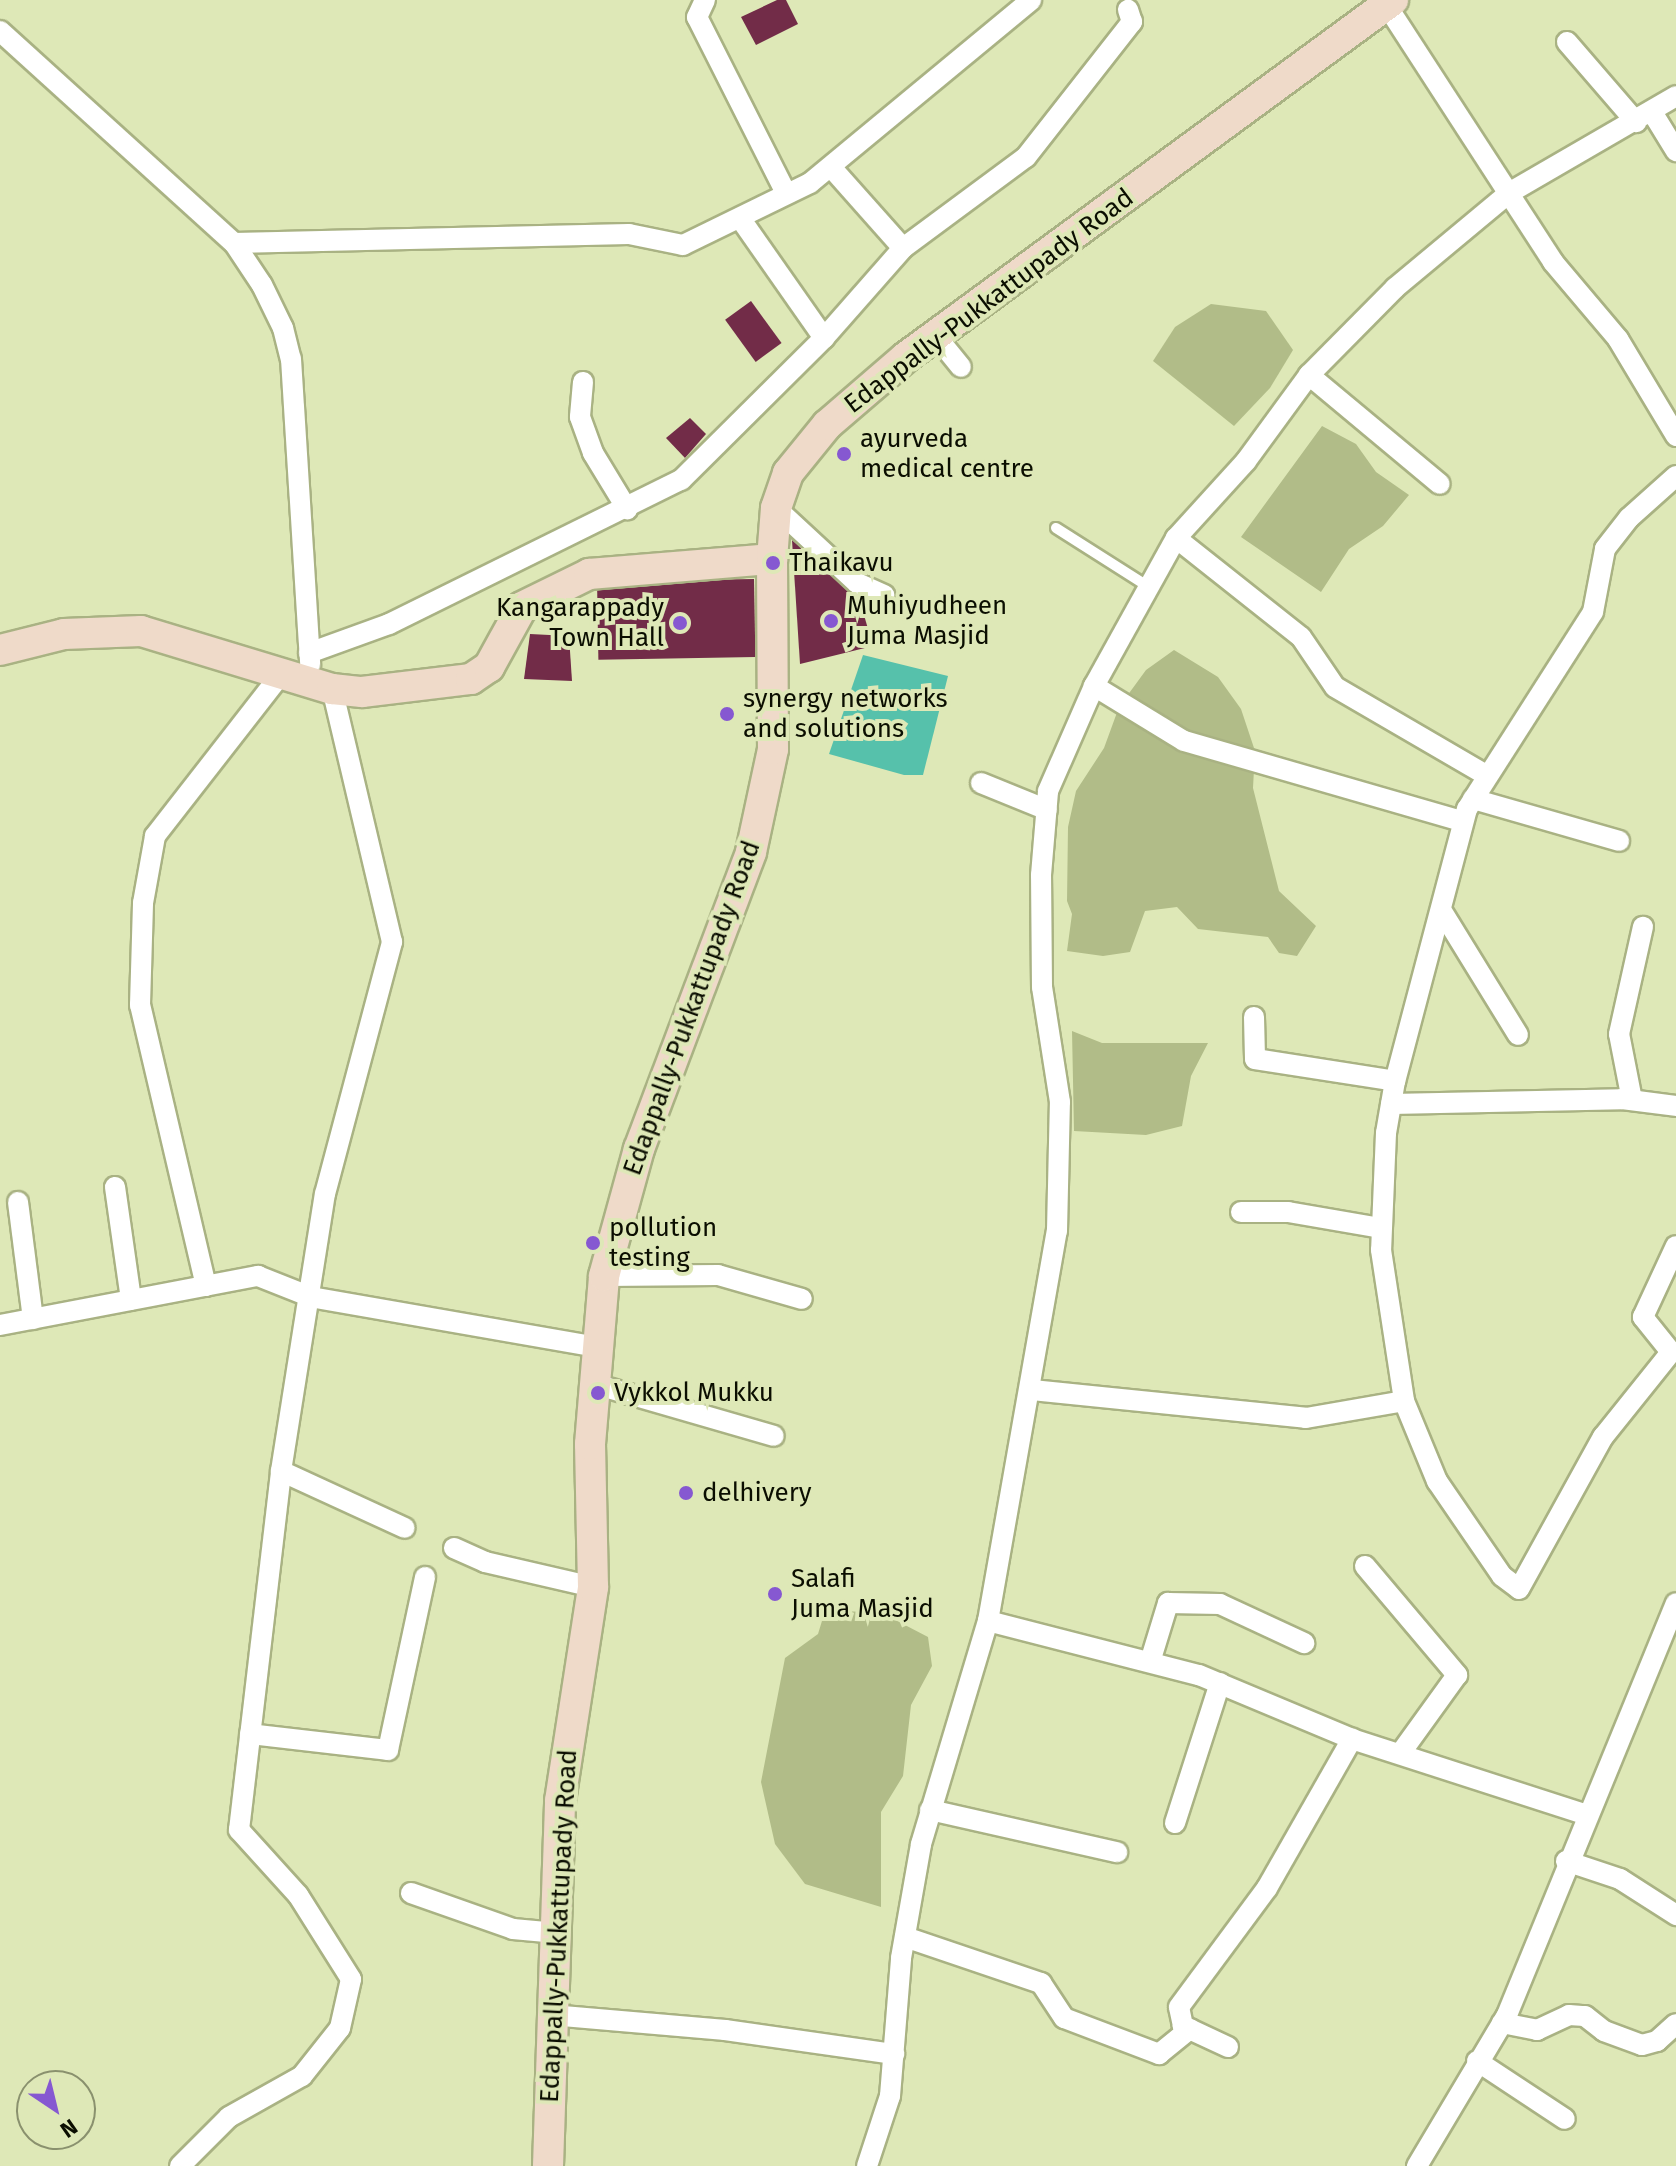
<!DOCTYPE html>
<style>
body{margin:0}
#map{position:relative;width:1676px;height:2166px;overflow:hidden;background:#dee8b7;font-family:"Fira Sans",sans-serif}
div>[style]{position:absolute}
.green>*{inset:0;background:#b1bc88}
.water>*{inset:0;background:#56c1ab}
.building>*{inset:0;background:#722c48;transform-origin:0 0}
.roads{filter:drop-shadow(2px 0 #a9b283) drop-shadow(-2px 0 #a9b283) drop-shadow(0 2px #a9b283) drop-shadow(0 -2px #a9b283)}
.lane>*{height:10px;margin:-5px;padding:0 5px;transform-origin:5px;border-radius:5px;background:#fff}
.street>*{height:20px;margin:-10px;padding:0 10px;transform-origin:10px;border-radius:10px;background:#fff}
.secondary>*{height:30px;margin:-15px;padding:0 15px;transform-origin:15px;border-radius:15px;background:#efdac9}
.dots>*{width:22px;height:22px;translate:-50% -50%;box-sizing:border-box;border:4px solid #dee8b7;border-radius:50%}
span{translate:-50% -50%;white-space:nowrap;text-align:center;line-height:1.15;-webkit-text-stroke:8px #dee8b7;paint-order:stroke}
.street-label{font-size:26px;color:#0b0e01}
.poi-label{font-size:26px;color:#0b0e01}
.left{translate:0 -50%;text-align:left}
.right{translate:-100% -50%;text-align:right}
.north{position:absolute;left:16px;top:2070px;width:80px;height:80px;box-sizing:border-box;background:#dee8b7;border:2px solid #8a916e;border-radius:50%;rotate:145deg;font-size:22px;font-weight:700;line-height:32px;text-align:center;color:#0b0e01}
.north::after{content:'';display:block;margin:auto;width:28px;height:36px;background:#8658d1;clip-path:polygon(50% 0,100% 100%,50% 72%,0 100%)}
</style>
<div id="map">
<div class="green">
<i style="clip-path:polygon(1211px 304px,1266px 311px,1293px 350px,1270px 388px,1234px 426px,1153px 361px,1175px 327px)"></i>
<i style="clip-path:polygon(1322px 426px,1356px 444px,1376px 472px,1409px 495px,1383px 526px,1349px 549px,1321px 592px,1241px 537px)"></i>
<i style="clip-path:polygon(1174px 650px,1218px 677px,1241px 709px,1255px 751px,1253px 788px,1279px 891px,1316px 926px,1297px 956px,1279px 953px,1268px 937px,1198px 929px,1177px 907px,1145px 911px,1130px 952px,1103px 956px,1067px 951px,1072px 914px,1067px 901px,1068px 827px,1076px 791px,1104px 748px,1119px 707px,1146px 670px)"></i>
<i style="clip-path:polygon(1072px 1031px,1102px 1043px,1208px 1043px,1191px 1076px,1182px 1126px,1146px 1135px,1074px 1131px)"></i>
<i style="clip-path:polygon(825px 1611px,880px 1612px,928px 1637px,932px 1666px,911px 1705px,903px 1776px,881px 1812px,881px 1907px,805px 1884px,775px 1844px,761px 1782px,785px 1658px,818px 1634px)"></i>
</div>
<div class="water">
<i style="clip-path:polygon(863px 655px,948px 676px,923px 775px,904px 775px,829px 754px)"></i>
</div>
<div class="building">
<i style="clip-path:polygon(777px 0,786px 0,798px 24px,756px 45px,741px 17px)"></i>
<i style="left:751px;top:301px;width:52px;height:32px;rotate:54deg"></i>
<i style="clip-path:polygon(690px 418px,706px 434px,685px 458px,666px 438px)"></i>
<i style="clip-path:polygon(792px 540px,859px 598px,873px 646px,800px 664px)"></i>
<i style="left:754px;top:579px;width:78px;height:157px;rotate:89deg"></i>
<i style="clip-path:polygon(530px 634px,569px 636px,572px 681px,524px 679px)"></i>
</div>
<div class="roads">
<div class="lane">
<i style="left:1056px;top:528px;width:110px;rotate:32.4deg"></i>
</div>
<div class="street">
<i style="left:705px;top:0;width:19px;rotate:115deg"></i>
<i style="left:697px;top:17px;width:197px;rotate:63.2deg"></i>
<i style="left:1387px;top:6px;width:305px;rotate:57deg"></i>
<i style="left:1553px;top:262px;width:101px;rotate:49.8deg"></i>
<i style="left:1618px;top:339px;width:113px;rotate:59.1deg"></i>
<i style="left:0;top:31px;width:316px;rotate:42.2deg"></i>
<i style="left:234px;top:243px;width:50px;rotate:56.3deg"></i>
<i style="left:262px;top:285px;width:48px;rotate:64deg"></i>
<i style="left:283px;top:328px;width:32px;rotate:76deg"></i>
<i style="left:291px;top:359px;width:306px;rotate:86.4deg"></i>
<i style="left:1567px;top:42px;width:106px;rotate:49.2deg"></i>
<i style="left:1652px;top:112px;width:46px;rotate:58.4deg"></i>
<i style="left:831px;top:167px;width:108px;rotate:48.4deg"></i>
<i style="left:742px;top:221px;width:143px;rotate:55deg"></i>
<i style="left:234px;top:243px;width:395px;rotate:-1.3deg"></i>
<i style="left:629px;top:234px;width:55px;rotate:11.5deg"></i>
<i style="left:683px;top:245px;width:141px;rotate:-26deg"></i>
<i style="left:810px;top:183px;width:287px;rotate:-39.6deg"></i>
<i style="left:935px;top:335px;width:41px;rotate:50.9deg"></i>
<i style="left:1309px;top:375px;width:170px;rotate:39.8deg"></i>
<i style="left:583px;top:382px;width:35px;rotate:95deg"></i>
<i style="left:580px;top:417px;width:38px;rotate:70deg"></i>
<i style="left:593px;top:453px;width:66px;rotate:58.7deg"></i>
<i style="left:1676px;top:476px;width:63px;rotate:138.2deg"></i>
<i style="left:1629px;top:518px;width:39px;rotate:128deg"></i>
<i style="left:1605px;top:549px;width:64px;rotate:100.8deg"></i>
<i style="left:1593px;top:612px;width:234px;rotate:122.6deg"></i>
<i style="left:1467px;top:809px;width:281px;rotate:104.8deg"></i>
<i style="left:1395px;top:1081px;width:53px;rotate:99.8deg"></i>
<i style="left:1386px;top:1133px;width:117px;rotate:92.4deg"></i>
<i style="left:1381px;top:1250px;width:153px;rotate:81.3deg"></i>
<i style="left:1404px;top:1401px;width:87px;rotate:67.6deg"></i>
<i style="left:1437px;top:1481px;width:115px;rotate:55.6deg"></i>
<i style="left:1502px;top:1576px;width:21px;rotate:37deg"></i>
<i style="left:1519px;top:1589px;width:174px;rotate:-61.1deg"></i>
<i style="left:1603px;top:1437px;width:109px;rotate:-51.3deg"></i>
<i style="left:1671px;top:1352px;width:45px;rotate:-128.7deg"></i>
<i style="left:1643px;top:1317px;width:78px;rotate:-65.1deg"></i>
<i style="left:776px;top:508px;width:110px;rotate:42.8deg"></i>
<i style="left:857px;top:583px;width:30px;rotate:24deg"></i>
<i style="left:1176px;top:538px;width:159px;rotate:38.4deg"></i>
<i style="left:1301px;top:637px;width:60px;rotate:55.8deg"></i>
<i style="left:1335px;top:687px;width:175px;rotate:30.2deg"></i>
<i style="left:309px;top:653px;width:85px;rotate:-19.9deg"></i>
<i style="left:389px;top:624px;width:326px;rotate:-26.3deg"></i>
<i style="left:681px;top:480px;width:202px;rotate:-44.8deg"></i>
<i style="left:824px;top:338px;width:120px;rotate:-48.7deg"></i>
<i style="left:903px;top:248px;width:153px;rotate:-36.5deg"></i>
<i style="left:1026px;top:157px;width:172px;rotate:-51.9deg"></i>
<i style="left:1132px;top:22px;width:13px;rotate:-108deg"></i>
<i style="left:1094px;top:686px;width:105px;rotate:31.4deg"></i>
<i style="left:1184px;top:741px;width:289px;rotate:16.1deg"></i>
<i style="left:981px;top:783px;width:71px;rotate:22.2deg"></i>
<i style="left:1473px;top:799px;width:152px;rotate:16deg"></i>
<i style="left:1443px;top:913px;width:143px;rotate:58.4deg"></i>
<i style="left:1254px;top:1017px;width:42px;rotate:88.6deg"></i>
<i style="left:1255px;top:1059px;width:142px;rotate:8.9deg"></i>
<i style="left:1632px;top:1100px;width:67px;rotate:-101.1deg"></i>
<i style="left:1619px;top:1034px;width:110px;rotate:-77.4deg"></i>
<i style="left:1391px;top:1104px;width:231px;rotate:-1.2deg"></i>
<i style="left:1622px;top:1099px;width:54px;rotate:7.4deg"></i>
<i style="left:115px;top:1187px;width:114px;rotate:81.9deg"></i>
<i style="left:18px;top:1202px;width:118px;rotate:82.7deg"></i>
<i style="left:1241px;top:1212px;width:47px"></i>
<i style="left:1288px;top:1212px;width:94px;rotate:9.8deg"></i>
<i style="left:604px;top:1276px;width:114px;rotate:-0.5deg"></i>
<i style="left:718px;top:1275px;width:87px;rotate:15.9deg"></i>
<i style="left:206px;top:1286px;width:289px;rotate:-103.2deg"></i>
<i style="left:140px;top:1005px;width:102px;rotate:-88.3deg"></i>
<i style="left:143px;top:903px;width:68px;rotate:-79.8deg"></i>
<i style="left:155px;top:836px;width:207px;rotate:-52.1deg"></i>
<i style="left:0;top:1325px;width:263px;rotate:-10.8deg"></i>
<i style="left:258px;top:1276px;width:57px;rotate:21.6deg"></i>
<i style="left:311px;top:1297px;width:290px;rotate:9.9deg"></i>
<i style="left:594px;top:1384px;width:187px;rotate:16.1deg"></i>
<i style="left:1032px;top:1390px;width:275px;rotate:5.8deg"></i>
<i style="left:1306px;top:1418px;width:99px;rotate:-9.8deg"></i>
<i style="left:281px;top:1471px;width:136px;rotate:24.7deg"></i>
<i style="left:454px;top:1548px;width:34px;rotate:24deg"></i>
<i style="left:485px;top:1562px;width:111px;rotate:13deg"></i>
<i style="left:1365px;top:1566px;width:143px;rotate:49.8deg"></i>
<i style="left:1457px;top:1675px;width:97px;rotate:125.8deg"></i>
<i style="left:988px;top:1621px;width:218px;rotate:14.4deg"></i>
<i style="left:1199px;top:1675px;width:166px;rotate:22.7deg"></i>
<i style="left:1352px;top:1739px;width:247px;rotate:17.9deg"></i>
<i style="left:1150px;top:1662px;width:62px;rotate:-73deg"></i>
<i style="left:1168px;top:1603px;width:52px;rotate:1.1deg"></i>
<i style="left:1220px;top:1604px;width:93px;rotate:24.9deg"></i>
<i style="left:250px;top:1734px;width:139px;rotate:6.6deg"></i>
<i style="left:388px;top:1750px;width:177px;rotate:-77.9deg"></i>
<i style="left:930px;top:1810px;width:192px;rotate:12.7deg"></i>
<i style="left:1175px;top:1823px;width:147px;rotate:-72.2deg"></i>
<i style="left:1566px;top:1861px;width:57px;rotate:18.4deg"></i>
<i style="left:1620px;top:1879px;width:67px;rotate:32.7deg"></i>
<i style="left:411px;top:1893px;width:108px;rotate:19.4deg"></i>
<i style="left:513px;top:1929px;width:44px;rotate:5.2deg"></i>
<i style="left:905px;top:1937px;width:144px;rotate:18.7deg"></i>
<i style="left:1041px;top:1983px;width:42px;rotate:56.7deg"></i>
<i style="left:1064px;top:2018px;width:102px;rotate:20.8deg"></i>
<i style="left:1159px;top:2054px;width:40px;rotate:-39deg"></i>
<i style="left:551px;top:2015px;width:175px;rotate:4.9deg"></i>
<i style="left:725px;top:2030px;width:171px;rotate:8.1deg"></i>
<i style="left:1502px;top:2023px;width:36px;rotate:11deg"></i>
<i style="left:1537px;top:2030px;width:35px;rotate:-25deg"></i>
<i style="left:1569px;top:2015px;width:16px;rotate:4deg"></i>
<i style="left:1585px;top:2016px;width:24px;rotate:38deg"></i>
<i style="left:1604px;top:2031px;width:40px;rotate:20.2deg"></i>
<i style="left:1642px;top:2045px;width:16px;rotate:-15deg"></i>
<i style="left:1657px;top:2041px;width:25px;rotate:-42deg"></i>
<i style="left:1228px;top:2047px;width:50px;rotate:-155deg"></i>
<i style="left:1183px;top:2026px;width:19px;rotate:-102deg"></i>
<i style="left:1179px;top:2007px;width:148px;rotate:-53.5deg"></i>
<i style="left:1267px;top:1888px;width:172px;rotate:-60.3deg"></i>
<i style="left:1477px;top:2061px;width:105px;rotate:33.4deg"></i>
<i style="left:180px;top:2166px;width:69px;rotate:-45deg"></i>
<i style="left:229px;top:2117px;width:84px;rotate:-29.3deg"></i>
<i style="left:302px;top:2076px;width:61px;rotate:-51.6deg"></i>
<i style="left:340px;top:2028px;width:50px;rotate:-77.3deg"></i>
<i style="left:351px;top:1979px;width:99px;rotate:-122.2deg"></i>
<i style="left:298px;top:1895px;width:88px;rotate:-132.2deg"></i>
<i style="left:239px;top:1830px;width:361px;rotate:-83.3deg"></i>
<i style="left:281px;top:1471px;width:280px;rotate:-81deg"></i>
<i style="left:325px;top:1194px;width:261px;rotate:-75.1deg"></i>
<i style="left:392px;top:942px;width:260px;rotate:-103.3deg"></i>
<i style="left:867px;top:2166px;width:74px;rotate:-71.8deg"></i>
<i style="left:890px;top:2096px;width:138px;rotate:-85.4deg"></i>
<i style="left:901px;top:1958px;width:116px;rotate:-80deg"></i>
<i style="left:921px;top:1844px;width:233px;rotate:-73.3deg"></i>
<i style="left:988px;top:1621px;width:396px;rotate:-80deg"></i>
<i style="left:1057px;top:1231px;width:129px;rotate:-88.7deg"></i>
<i style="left:1060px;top:1102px;width:116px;rotate:-98.9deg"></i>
<i style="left:1042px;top:987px;width:112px;rotate:-90.5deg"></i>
<i style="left:1041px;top:875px;width:84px;rotate:-85.2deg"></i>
<i style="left:1048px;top:791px;width:115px;rotate:-66.3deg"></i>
<i style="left:1094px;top:686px;width:169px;rotate:-61deg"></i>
<i style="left:1176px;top:538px;width:104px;rotate:-47.7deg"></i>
<i style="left:1246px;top:461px;width:107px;rotate:-53.8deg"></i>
<i style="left:1309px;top:375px;width:122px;rotate:-45.3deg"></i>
<i style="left:1395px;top:288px;width:148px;rotate:-39.8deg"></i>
<i style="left:1509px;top:193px;width:193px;rotate:-30.1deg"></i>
<i style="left:1417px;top:2166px;width:176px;rotate:-59.2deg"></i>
<i style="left:1507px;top:2015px;width:445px;rotate:-67.7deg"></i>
</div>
<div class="secondary">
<i style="left:0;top:650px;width:66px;rotate:-14deg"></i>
<i style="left:64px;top:634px;width:77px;rotate:-2.2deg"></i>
<i style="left:141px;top:631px;width:200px;rotate:16.9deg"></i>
<i style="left:332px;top:689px;width:30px;rotate:6deg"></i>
<i style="left:362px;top:692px;width:110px;rotate:-6.8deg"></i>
<i style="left:471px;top:679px;width:22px;rotate:-34deg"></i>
<i style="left:489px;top:667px;width:68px;rotate:-61.2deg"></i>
<i style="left:522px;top:607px;width:75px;rotate:-26.2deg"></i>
<i style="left:589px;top:574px;width:184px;rotate:-4.7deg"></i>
<i style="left:548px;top:2166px;width:365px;rotate:-88.1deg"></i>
<i style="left:560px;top:1801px;width:217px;rotate:-81.2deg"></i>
<i style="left:593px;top:1587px;width:143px;rotate:-91.2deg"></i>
<i style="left:590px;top:1444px;width:169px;rotate:-85.2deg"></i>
<i style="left:604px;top:1276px;width:132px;rotate:-74.6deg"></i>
<i style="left:639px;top:1149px;width:317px;rotate:-69.3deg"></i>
<i style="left:751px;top:852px;width:105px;rotate:-77.9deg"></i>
<i style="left:773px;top:749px;width:190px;rotate:-90.3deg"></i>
<i style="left:772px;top:559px;width:51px;rotate:-85.5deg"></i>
<i style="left:776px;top:508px;width:37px;rotate:-71deg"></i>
<i style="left:788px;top:473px;width:62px;rotate:-50.9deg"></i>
<i style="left:827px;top:425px;width:104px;rotate:-40.7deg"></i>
<i style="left:906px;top:357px;width:604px;rotate:-36.24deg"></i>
</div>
</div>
<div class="dots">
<i style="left:844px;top:454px;background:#8658d1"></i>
<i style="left:773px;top:563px;background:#8658d1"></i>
<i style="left:831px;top:621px;background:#8658d1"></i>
<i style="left:680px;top:623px;background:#8658d1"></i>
<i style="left:727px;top:714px;background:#8658d1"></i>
<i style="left:593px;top:1243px;background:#8658d1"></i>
<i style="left:598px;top:1393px;background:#8658d1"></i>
<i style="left:686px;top:1493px;background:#8658d1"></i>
<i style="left:775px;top:1594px;background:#8658d1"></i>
</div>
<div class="street-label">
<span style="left:989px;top:301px;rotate:-37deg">Edappally-Pukkattupady Road</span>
<span style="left:692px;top:1008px;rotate:-70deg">Edappally-Pukkattupady Road</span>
<span style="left:559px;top:1926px;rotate:-87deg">Edappally-Pukkattupady Road</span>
</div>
<div class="poi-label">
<span class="left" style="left:860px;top:454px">ayurveda<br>medical centre</span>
<span class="left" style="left:789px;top:563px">Thaikavu</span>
<span class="left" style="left:847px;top:621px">Muhiyudheen<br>Juma Masjid</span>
<span class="right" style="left:664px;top:623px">Kangarappady<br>Town Hall</span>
<span class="left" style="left:743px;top:714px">synergy networks<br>and solutions</span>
<span class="left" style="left:609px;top:1243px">pollution<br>testing</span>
<span class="left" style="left:614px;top:1393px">Vykkol Mukku</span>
<span class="left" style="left:702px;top:1493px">delhivery</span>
<span class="left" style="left:791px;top:1594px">Salafi<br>Juma Masjid</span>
</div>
<div class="north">N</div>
</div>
